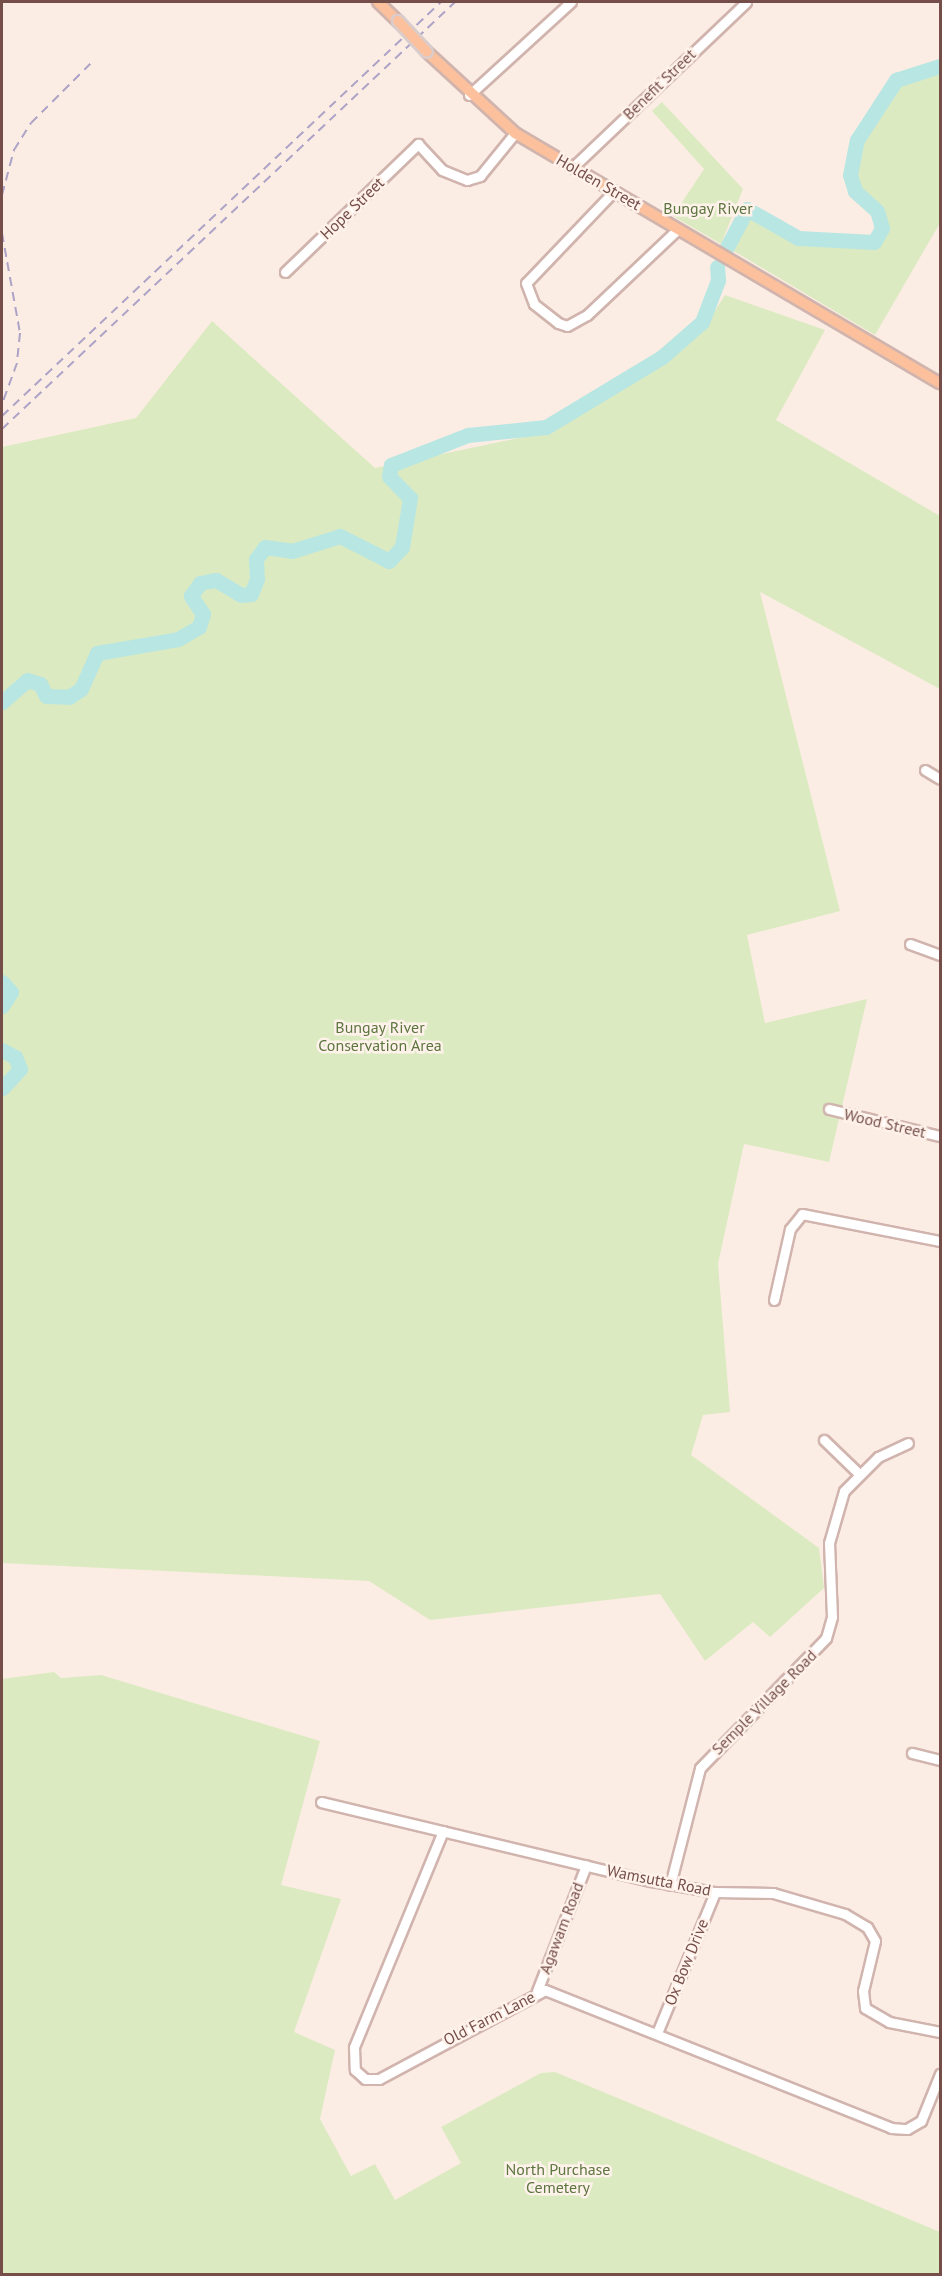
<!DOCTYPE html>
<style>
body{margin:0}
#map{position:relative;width:942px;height:2276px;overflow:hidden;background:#fcede4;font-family:"PT Sans",sans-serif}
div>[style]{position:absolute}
.green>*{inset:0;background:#dceac2}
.river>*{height:15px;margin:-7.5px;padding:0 7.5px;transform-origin:7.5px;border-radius:7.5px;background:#b8e6e2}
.roads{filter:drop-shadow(2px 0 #d0b4ad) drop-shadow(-2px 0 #d0b4ad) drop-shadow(0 2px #d0b4ad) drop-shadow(0 -2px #d0b4ad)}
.minor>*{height:9px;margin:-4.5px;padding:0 4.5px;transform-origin:4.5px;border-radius:4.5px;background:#fff}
.major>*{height:10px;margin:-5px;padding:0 5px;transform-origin:5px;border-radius:5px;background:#fcc19c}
.rail>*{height:2px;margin-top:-1px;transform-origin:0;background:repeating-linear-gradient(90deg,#ada3c6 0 9px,transparent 0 15px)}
.bridges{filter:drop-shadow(2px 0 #d8cdcc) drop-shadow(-2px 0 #d8cdcc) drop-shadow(0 2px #d8cdcc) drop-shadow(0 -2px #d8cdcc)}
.major-bridge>*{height:10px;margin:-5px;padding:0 5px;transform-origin:5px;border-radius:5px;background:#fcc19c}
span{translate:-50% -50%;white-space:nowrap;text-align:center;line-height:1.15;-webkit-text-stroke:5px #fff2eb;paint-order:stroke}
.street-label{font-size:16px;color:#754e49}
.park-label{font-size:16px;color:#5c753f}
.frame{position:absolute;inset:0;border:3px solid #754e49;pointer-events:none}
</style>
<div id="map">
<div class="green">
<i style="clip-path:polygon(940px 66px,940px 223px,875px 335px,727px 247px,747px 209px,798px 238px,874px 241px,882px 228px,877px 211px,855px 191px,850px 175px,857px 140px,875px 126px,896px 80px,938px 75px)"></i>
<i style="clip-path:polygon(662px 102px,743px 189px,721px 244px,673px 216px,704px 169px,652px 111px)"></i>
<i style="clip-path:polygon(725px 295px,825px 330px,776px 420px,940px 516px,940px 689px,760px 592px,840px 911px,747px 935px,765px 1023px,867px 999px,829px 1162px,744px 1144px,718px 1264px,730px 1412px,703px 1415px,691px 1455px,819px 1548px,824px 1588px,770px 1637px,753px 1622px,705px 1661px,660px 1594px,430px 1620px,369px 1581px,2px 1563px,2px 447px,136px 418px,212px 321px,375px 468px,533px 435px,702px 331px)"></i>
<i style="clip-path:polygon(54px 1672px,61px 1678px,101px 1675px,320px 1741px,281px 1885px,341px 1899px,294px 2032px,335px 2050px,320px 2119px,351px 2176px,375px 2164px,395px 2200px,461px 2163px,441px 2127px,541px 2073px,555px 2072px,940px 2232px,940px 2274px,2px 2274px,2px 1679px)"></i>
</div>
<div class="river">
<i style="left:727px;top:247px;width:43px;rotate:-62.2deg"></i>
<i style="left:747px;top:209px;width:59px;rotate:29.6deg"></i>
<i style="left:798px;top:238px;width:76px;rotate:3deg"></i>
<i style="left:874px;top:242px;width:16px;rotate:-60deg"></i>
<i style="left:882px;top:228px;width:18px;rotate:-106deg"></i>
<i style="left:877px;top:211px;width:30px;rotate:-138deg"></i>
<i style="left:855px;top:191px;width:17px;rotate:-107deg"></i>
<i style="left:850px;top:175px;width:36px;rotate:-79deg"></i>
<i style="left:857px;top:140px;width:72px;rotate:-57deg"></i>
<i style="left:896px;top:80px;width:46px;rotate:-17.7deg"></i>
<i style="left:2px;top:702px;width:33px;rotate:-41deg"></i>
<i style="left:27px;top:680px;width:14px;rotate:17deg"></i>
<i style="left:40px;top:684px;width:13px;rotate:63deg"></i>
<i style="left:46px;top:696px;width:23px;rotate:2deg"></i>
<i style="left:69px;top:697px;width:14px;rotate:-34deg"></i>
<i style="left:81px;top:689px;width:39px;rotate:-66deg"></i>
<i style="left:97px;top:653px;width:82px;rotate:-9.8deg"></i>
<i style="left:178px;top:639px;width:24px;rotate:-30deg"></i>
<i style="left:199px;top:627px;width:14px;rotate:-73deg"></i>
<i style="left:203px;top:614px;width:22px;rotate:-124deg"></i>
<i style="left:191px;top:596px;width:16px;rotate:-55deg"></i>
<i style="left:200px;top:583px;width:16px;rotate:-11deg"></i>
<i style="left:216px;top:580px;width:29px;rotate:31deg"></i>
<i style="left:241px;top:595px;width:10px;rotate:-6deg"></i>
<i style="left:251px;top:594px;width:16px;rotate:-68deg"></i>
<i style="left:257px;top:579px;width:20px;rotate:-93deg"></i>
<i style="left:256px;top:559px;width:15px;rotate:-53deg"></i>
<i style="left:265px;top:547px;width:27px;rotate:8deg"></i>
<i style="left:292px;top:551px;width:50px;rotate:-17.4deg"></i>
<i style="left:340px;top:536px;width:55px;rotate:27deg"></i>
<i style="left:389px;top:561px;width:19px;rotate:-47deg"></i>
<i style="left:402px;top:547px;width:50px;rotate:-80.7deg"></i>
<i style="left:410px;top:498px;width:30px;rotate:-134deg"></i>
<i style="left:389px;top:476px;width:11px;rotate:-80deg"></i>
<i style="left:391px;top:465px;width:83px;rotate:-21.3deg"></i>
<i style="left:468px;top:435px;width:78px;rotate:-5.9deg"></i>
<i style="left:546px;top:427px;width:135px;rotate:-31.1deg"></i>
<i style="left:662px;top:357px;width:53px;rotate:-41.2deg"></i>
<i style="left:702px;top:322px;width:45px;rotate:-69.1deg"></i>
<i style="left:718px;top:280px;width:13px;rotate:-94deg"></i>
<i style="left:2px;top:982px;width:13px;rotate:48deg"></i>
<i style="left:11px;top:992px;width:17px;rotate:123deg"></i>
<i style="left:2px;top:1050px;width:15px;rotate:28deg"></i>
<i style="left:15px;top:1057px;width:13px;rotate:67deg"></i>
<i style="left:20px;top:1069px;width:26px;rotate:133deg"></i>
</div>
<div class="roads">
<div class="minor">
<i style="left:469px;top:95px;width:138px;rotate:-42.4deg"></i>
<i style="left:573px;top:167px;width:239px;rotate:-43.6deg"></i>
<i style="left:614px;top:191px;width:127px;rotate:133.7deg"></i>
<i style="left:526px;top:283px;width:22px;rotate:69deg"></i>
<i style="left:534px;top:304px;width:31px;rotate:38deg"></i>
<i style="left:558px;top:323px;width:9px;rotate:18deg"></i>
<i style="left:567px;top:326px;width:23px;rotate:-29deg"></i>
<i style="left:587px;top:315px;width:125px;rotate:-43.4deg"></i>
<i style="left:285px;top:272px;width:185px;rotate:-43.9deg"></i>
<i style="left:418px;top:144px;width:35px;rotate:47deg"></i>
<i style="left:442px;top:170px;width:27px;rotate:22deg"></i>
<i style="left:467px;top:180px;width:14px;rotate:-17deg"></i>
<i style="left:480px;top:176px;width:55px;rotate:-50.9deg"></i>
<i style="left:925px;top:770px;width:17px;rotate:31deg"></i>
<i style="left:910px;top:944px;width:32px;rotate:20deg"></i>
<i style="left:829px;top:1109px;width:114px;rotate:13.7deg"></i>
<i style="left:774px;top:1300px;width:73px;rotate:-77.3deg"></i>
<i style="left:790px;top:1229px;width:19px;rotate:-51deg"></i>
<i style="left:802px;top:1214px;width:141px;rotate:11.1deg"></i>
<i style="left:824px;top:1440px;width:47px;rotate:44.1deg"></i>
<i style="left:912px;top:1753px;width:29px;rotate:14deg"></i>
<i style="left:321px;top:1802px;width:339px;rotate:13.5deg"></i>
<i style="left:651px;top:1881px;width:65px;rotate:9.8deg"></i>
<i style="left:715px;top:1892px;width:58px;rotate:1deg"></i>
<i style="left:773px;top:1893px;width:75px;rotate:16.3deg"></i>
<i style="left:845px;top:1914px;width:26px;rotate:31deg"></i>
<i style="left:867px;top:1927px;width:16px;rotate:60deg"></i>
<i style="left:875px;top:1941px;width:51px;rotate:103.5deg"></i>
<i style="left:863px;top:1991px;width:17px;rotate:83deg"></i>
<i style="left:865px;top:2008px;width:28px;rotate:30deg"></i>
<i style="left:889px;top:2022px;width:52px;rotate:11.1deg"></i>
<i style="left:443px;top:1831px;width:234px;rotate:112.4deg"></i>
<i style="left:354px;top:2047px;width:23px;rotate:88deg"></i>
<i style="left:355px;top:2070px;width:13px;rotate:42deg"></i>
<i style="left:365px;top:2079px;width:14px"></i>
<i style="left:379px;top:2079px;width:188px;rotate:-28.2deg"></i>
<i style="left:545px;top:1990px;width:373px;rotate:21.7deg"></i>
<i style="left:891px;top:2128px;width:16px;rotate:4deg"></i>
<i style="left:907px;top:2129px;width:16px;rotate:-30deg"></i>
<i style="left:921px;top:2121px;width:51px;rotate:-68deg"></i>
<i style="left:670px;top:1885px;width:121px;rotate:-75.6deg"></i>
<i style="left:700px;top:1768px;width:181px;rotate:-45.9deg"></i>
<i style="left:826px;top:1638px;width:22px;rotate:-74deg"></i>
<i style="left:832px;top:1617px;width:74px;rotate:-92.3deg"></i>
<i style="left:829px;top:1543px;width:54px;rotate:-73.9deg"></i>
<i style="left:844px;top:1491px;width:48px;rotate:-45deg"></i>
<i style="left:878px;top:1457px;width:33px;rotate:-25deg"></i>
<i style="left:537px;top:1991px;width:135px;rotate:-68.7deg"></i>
<i style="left:657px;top:2033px;width:152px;rotate:-67.6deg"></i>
</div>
<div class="major">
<i style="left:378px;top:2px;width:28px;rotate:44deg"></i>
<i style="left:427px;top:52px;width:120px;rotate:42.6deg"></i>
<i style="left:515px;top:133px;width:493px;rotate:30.5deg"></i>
</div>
</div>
<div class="rail">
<i style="left:2px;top:195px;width:47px;rotate:-75.1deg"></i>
<i style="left:14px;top:150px;width:32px;rotate:-58deg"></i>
<i style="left:31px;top:123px;width:86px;rotate:-45deg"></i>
<i style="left:2px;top:233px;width:102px;rotate:79.8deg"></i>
<i style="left:20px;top:333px;width:30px;rotate:96deg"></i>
<i style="left:17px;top:363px;width:44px;rotate:110.1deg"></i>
<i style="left:2px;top:416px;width:603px;rotate:-43.32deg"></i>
<i style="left:2px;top:429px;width:623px;rotate:-43.31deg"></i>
</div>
<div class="bridges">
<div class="major-bridge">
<i style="left:398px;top:21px;width:42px;rotate:46.9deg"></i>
</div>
</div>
<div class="street-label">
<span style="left:659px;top:84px;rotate:-44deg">Benefit Street</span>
<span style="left:599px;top:182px;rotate:30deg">Holden Street</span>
<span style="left:352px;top:208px;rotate:-44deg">Hope Street</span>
<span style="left:885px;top:1123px;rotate:13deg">Wood Street</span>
<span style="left:764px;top:1702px;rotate:-45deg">Semple Village Road</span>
<span style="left:659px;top:1880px;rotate:11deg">Wamsutta Road</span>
<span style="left:561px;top:1928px;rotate:-69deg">Agawam Road</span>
<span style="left:686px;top:1962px;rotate:-68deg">Ox Bow Drive</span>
<span style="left:489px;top:2018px;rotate:-27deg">Old Farm Lane</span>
</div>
<div class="park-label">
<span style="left:708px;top:208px">Bungay River</span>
<span style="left:380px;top:1036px">Bungay River<br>Conservation Area</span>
<span style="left:558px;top:2178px">North Purchase<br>Cemetery</span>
</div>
<div class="frame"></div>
</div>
